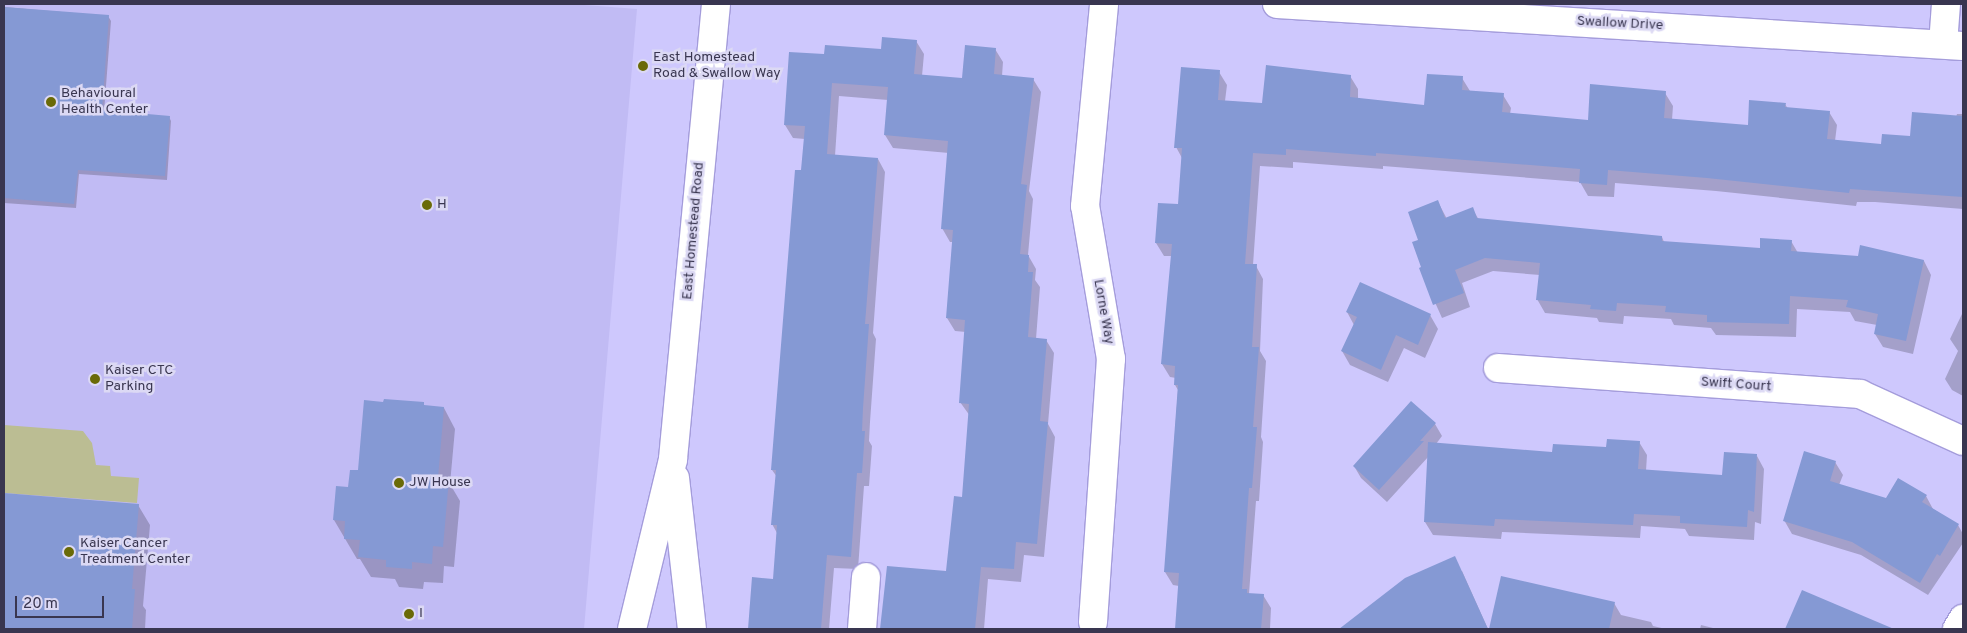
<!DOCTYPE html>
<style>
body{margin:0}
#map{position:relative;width:1967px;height:633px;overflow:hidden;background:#cec8fd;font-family:Overpass,sans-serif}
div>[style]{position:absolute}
.built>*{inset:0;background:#c1bbf4}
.green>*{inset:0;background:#bbbd93}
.shadow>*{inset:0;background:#0003}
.building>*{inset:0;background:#8599d4}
.roads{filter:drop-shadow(1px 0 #a49cdb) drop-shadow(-1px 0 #a49cdb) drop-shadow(0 1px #a49cdb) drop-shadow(0 -1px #a49cdb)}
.minor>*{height:28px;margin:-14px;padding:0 14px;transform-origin:14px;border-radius:14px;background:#fff}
.major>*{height:28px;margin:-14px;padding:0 14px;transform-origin:14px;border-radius:14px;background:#fff}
.dots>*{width:14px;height:14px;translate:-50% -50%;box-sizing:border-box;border:2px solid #dcd9f4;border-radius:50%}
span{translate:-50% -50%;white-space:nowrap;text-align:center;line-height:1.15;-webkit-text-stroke:5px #dcd9f4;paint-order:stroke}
.street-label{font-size:14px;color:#393650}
.poi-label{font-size:14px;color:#393650}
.left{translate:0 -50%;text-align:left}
.frame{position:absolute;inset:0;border:5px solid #393650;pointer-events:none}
.scale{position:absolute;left:15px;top:596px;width:89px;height:22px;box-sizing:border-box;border:2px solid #393650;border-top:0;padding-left:6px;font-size:15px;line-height:18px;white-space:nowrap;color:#393650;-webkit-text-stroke:4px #dcd9f4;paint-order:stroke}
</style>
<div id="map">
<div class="built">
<i style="clip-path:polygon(4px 4px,571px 4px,637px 9px,584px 629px,4px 629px)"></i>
</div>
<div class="green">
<i style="clip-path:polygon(4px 425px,83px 431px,92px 443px,96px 465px,110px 466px,111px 476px,139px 478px,137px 503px,4px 493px)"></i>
</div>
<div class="shadow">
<i style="clip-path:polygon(4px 7px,108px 16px,111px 21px,104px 112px,169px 117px,171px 121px,167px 180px,79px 174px,76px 208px,4px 203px)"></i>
<i style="clip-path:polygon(916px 41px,924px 54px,922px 76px,963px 80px,995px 49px,1003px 62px,1002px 76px,1033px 79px,1041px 92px,1029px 191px,1033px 199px,1028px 255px,1036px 269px,1035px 280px,1040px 287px,1036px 339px,1046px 340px,1054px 353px,1048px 424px,1055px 437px,1044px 557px,1024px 555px,1021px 582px,988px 579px,984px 629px,882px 629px,888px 567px,948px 572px,963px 498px,970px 416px,960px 402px,966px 332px,955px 331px,947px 318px,953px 242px,950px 242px,942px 228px,949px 153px,893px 148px,885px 135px,888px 100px,839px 96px,835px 156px,878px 159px,885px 172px,873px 333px,876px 339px,870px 422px,869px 441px,872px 446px,869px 486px,864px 486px,858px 569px,834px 568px,829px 629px,749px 629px,753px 579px,774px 581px,777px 533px,772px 524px,777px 477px,772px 470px,805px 139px,793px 138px,785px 125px,825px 55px,882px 50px)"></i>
<i style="clip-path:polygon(1219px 72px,1227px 85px,1225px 101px,1263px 104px,1350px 76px,1358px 89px,1358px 99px,1426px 107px,1462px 78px,1470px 91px,1503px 95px,1511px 108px,1510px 114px,1589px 121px,1665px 93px,1673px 106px,1672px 120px,1749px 126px,1785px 104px,1788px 109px,1829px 112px,1837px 125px,1835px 141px,1882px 145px,1911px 137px,1956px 117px,1957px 114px,1963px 114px,1963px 209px,1875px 202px,1857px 202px,1856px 206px,1716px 191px,1615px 183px,1614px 197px,1588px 196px,1580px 182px,1383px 166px,1383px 169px,1293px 162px,1293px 168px,1260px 166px,1253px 265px,1256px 266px,1263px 279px,1260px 351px,1266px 361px,1261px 437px,1263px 442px,1259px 501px,1256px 501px,1249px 594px,1263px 595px,1271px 608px,1270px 629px,1176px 629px,1179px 586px,1173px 585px,1165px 572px,1178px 390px,1175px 385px,1176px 378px,1170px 377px,1162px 364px,1172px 256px,1164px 256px,1156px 243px,1179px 205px,1182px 158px,1176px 147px)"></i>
<i style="clip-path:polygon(1438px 202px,1447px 219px,1472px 208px,1479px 220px,1662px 237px,1664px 242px,1761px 249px,1791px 241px,1798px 253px,1924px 261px,1931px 275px,1913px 354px,1883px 347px,1875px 334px,1877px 325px,1855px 321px,1850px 312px,1797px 309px,1796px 337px,1716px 335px,1711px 328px,1674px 325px,1671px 319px,1624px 316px,1623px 324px,1599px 322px,1597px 318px,1545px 313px,1537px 299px,1540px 275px,1493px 271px,1462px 283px,1470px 307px,1442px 318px,1420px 269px,1423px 268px,1419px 241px)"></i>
<i style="clip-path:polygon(1360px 283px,1430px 315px,1438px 329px,1425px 358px,1404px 348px,1388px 382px,1350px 365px,1342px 351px,1354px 325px,1347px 312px)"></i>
<i style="clip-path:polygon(1962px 314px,1963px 314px,1963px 396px,1952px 390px,1945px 379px,1958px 351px,1950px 339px)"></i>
<i style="clip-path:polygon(423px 403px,425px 407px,444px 408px,455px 429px,450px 484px,460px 501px,454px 567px,444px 566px,443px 583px,424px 582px,423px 589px,399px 587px,395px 579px,371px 577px,360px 559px,357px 559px,334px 520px,359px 472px)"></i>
<i style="clip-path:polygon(1412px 403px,1435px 424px,1442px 436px,1436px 444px,1553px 453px,1607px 448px,1639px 442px,1647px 455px,1646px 471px,1724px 476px,1757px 456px,1764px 469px,1761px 524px,1755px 522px,1754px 540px,1689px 536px,1685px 529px,1641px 526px,1640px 538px,1502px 532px,1501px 539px,1433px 535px,1425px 522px,1429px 456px,1387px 502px,1361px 478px,1354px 466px)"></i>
<i style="clip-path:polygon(1835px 462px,1843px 475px,1839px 485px,1886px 500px,1926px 496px,1933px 509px,1958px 525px,1963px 534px,1963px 543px,1928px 595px,1861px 555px,1792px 534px,1784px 520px)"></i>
<i style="clip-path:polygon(4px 494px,138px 505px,150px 525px,143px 606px,146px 610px,145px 629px,4px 629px)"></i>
<i style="clip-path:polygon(1462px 571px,1488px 629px,1341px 629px,1406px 579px)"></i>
<i style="clip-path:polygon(1502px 577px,1614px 603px,1621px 615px,1651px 622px,1653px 626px,1666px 629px,1490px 629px)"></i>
<i style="clip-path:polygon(1864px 618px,1870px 629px,1786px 629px)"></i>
<i style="clip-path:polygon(1701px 625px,1717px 629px,1700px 629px)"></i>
</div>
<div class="building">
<i style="clip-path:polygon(4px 7px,109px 15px,102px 110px,170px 116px,165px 176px,78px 170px,74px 204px,4px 198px)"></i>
<i style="clip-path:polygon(882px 37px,917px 40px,914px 74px,962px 78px,965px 45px,996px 48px,994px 74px,1034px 78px,1021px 184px,1027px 185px,1020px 254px,1029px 255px,1028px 272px,1033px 272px,1028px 337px,1047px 339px,1040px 421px,1048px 422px,1037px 544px,1016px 542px,1014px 569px,981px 567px,975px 629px,880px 629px,887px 566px,946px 571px,954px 496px,962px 497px,969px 404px,959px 403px,965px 320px,946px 318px,953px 230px,941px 229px,948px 141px,884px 135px,888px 87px,832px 83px,827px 154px,878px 158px,865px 324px,869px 324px,863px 408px,862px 431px,865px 431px,862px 473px,857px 473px,851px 557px,827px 555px,821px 629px,748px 629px,752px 577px,773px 579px,777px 525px,771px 525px,776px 470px,771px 470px,795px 170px,801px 170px,805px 126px,784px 125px,789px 52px,824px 54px,825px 45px,881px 49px)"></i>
<i style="clip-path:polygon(1266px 65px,1351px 75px,1350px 97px,1424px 105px,1427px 74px,1463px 76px,1462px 90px,1504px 93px,1502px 112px,1588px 120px,1590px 84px,1666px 91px,1664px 118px,1748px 125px,1749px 100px,1786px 103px,1785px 107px,1830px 111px,1827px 139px,1881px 144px,1882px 134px,1910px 136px,1912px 112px,1963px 116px,1963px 197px,1850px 189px,1849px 193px,1707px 178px,1608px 170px,1607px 185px,1579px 183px,1580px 169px,1376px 153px,1376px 156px,1286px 149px,1286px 155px,1253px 153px,1245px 264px,1257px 264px,1252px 347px,1259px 347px,1253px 427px,1257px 427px,1252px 488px,1249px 488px,1242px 589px,1247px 589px,1247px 593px,1264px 594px,1261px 629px,1175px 629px,1179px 573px,1164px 572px,1178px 385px,1174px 385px,1175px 366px,1161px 364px,1172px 244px,1155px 243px,1158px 203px,1178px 204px,1182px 148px,1174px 148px,1181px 67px,1220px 70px,1218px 100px,1262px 103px)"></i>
<i style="clip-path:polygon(1438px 200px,1445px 218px,1473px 207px,1477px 218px,1662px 236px,1662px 241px,1760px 248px,1760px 238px,1792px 240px,1791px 251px,1858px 256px,1860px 245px,1924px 260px,1906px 341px,1874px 334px,1878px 314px,1846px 307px,1848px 300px,1790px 296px,1789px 324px,1707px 322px,1707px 315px,1665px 312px,1666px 306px,1617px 303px,1616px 311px,1590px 309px,1591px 305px,1536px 300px,1540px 263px,1485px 258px,1455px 270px,1464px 293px,1433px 305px,1419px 268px,1421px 267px,1412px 242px,1418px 240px,1408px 212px)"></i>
<i style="clip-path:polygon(1360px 282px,1431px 314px,1418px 345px,1396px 335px,1381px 370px,1341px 351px,1357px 317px,1346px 312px)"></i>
<i style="clip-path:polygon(384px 399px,424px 402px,424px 405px,444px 407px,438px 478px,449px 479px,443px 547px,433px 546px,432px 564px,412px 562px,412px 569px,386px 567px,386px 560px,358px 557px,360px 540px,344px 539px,345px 521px,333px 520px,336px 486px,348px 487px,350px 470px,358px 470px,364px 400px,383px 402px)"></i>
<i style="clip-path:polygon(1411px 401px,1436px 423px,1420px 441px,1424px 441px,1379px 490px,1353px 466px)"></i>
<i style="clip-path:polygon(1607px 439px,1640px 441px,1638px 469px,1722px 475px,1724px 452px,1757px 454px,1754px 512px,1748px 510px,1747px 527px,1680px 523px,1680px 516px,1634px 514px,1633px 525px,1495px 519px,1494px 526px,1424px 522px,1428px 442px,1552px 452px,1553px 444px,1606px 447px)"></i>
<i style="clip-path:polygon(1804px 451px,1836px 461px,1830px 481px,1886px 498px,1898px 478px,1927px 495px,1922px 502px,1959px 524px,1940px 556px,1937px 554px,1920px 583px,1852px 542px,1783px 521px)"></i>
<i style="clip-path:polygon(4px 493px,139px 504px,132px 589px,135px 589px,132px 629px,4px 629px)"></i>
<i style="clip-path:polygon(1455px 556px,1488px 629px,1339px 629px,1405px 578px)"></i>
<i style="clip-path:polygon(1501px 576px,1615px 602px,1609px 629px,1489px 629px)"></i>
<i style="clip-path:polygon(1802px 590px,1894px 629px,1785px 629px)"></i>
</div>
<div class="roads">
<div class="minor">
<i style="left:1277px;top:4px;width:687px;rotate:3.5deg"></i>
<i style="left:1943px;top:44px;width:40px;rotate:-85.7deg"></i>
<i style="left:1498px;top:368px;width:363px;rotate:4.1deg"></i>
<i style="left:1860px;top:394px;width:113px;rotate:24.5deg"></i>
<i style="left:1093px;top:622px;width:264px;rotate:-86.1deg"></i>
<i style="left:1111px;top:359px;width:155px;rotate:-99.6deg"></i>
<i style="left:1085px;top:206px;width:203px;rotate:-84.6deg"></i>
<i style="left:862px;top:629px;width:52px;rotate:-85.6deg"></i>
<i style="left:1957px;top:629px;width:12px;rotate:-59deg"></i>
</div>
<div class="major">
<i style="left:675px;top:478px;width:152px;rotate:83.6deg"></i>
<i style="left:632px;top:629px;width:175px;rotate:-76.4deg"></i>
<i style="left:673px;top:459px;width:457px;rotate:-84.6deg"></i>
</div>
</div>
<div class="dots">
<i style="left:643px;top:66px;background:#6a6a07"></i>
<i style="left:51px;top:102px;background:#6a6a07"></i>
<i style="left:427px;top:205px;background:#6a6a07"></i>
<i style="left:95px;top:379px;background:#6a6a07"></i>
<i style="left:399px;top:483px;background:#6a6a07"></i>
<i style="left:69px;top:552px;background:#6a6a07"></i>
<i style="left:409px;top:614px;background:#6a6a07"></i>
</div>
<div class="street-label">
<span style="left:1620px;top:24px;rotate:3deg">Swallow Drive</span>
<span style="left:694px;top:231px;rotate:-85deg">East Homestead Road</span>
<span style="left:1103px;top:312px;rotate:80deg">Lorne Way</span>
<span style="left:1736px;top:385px;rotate:4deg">Swift Court</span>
</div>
<div class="poi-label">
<span class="left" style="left:653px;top:66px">East Homestead<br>Road &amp; Swallow Way</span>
<span class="left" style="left:61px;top:102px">Behavioural<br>Health Center</span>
<span class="left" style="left:437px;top:205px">H</span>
<span class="left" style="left:105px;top:379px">Kaiser CTC<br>Parking</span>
<span class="left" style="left:409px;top:483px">JW House</span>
<span class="left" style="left:80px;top:552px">Kaiser Cancer<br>Treatment Center</span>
<span class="left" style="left:419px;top:614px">I</span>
</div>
<div class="frame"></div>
<div class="scale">20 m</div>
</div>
